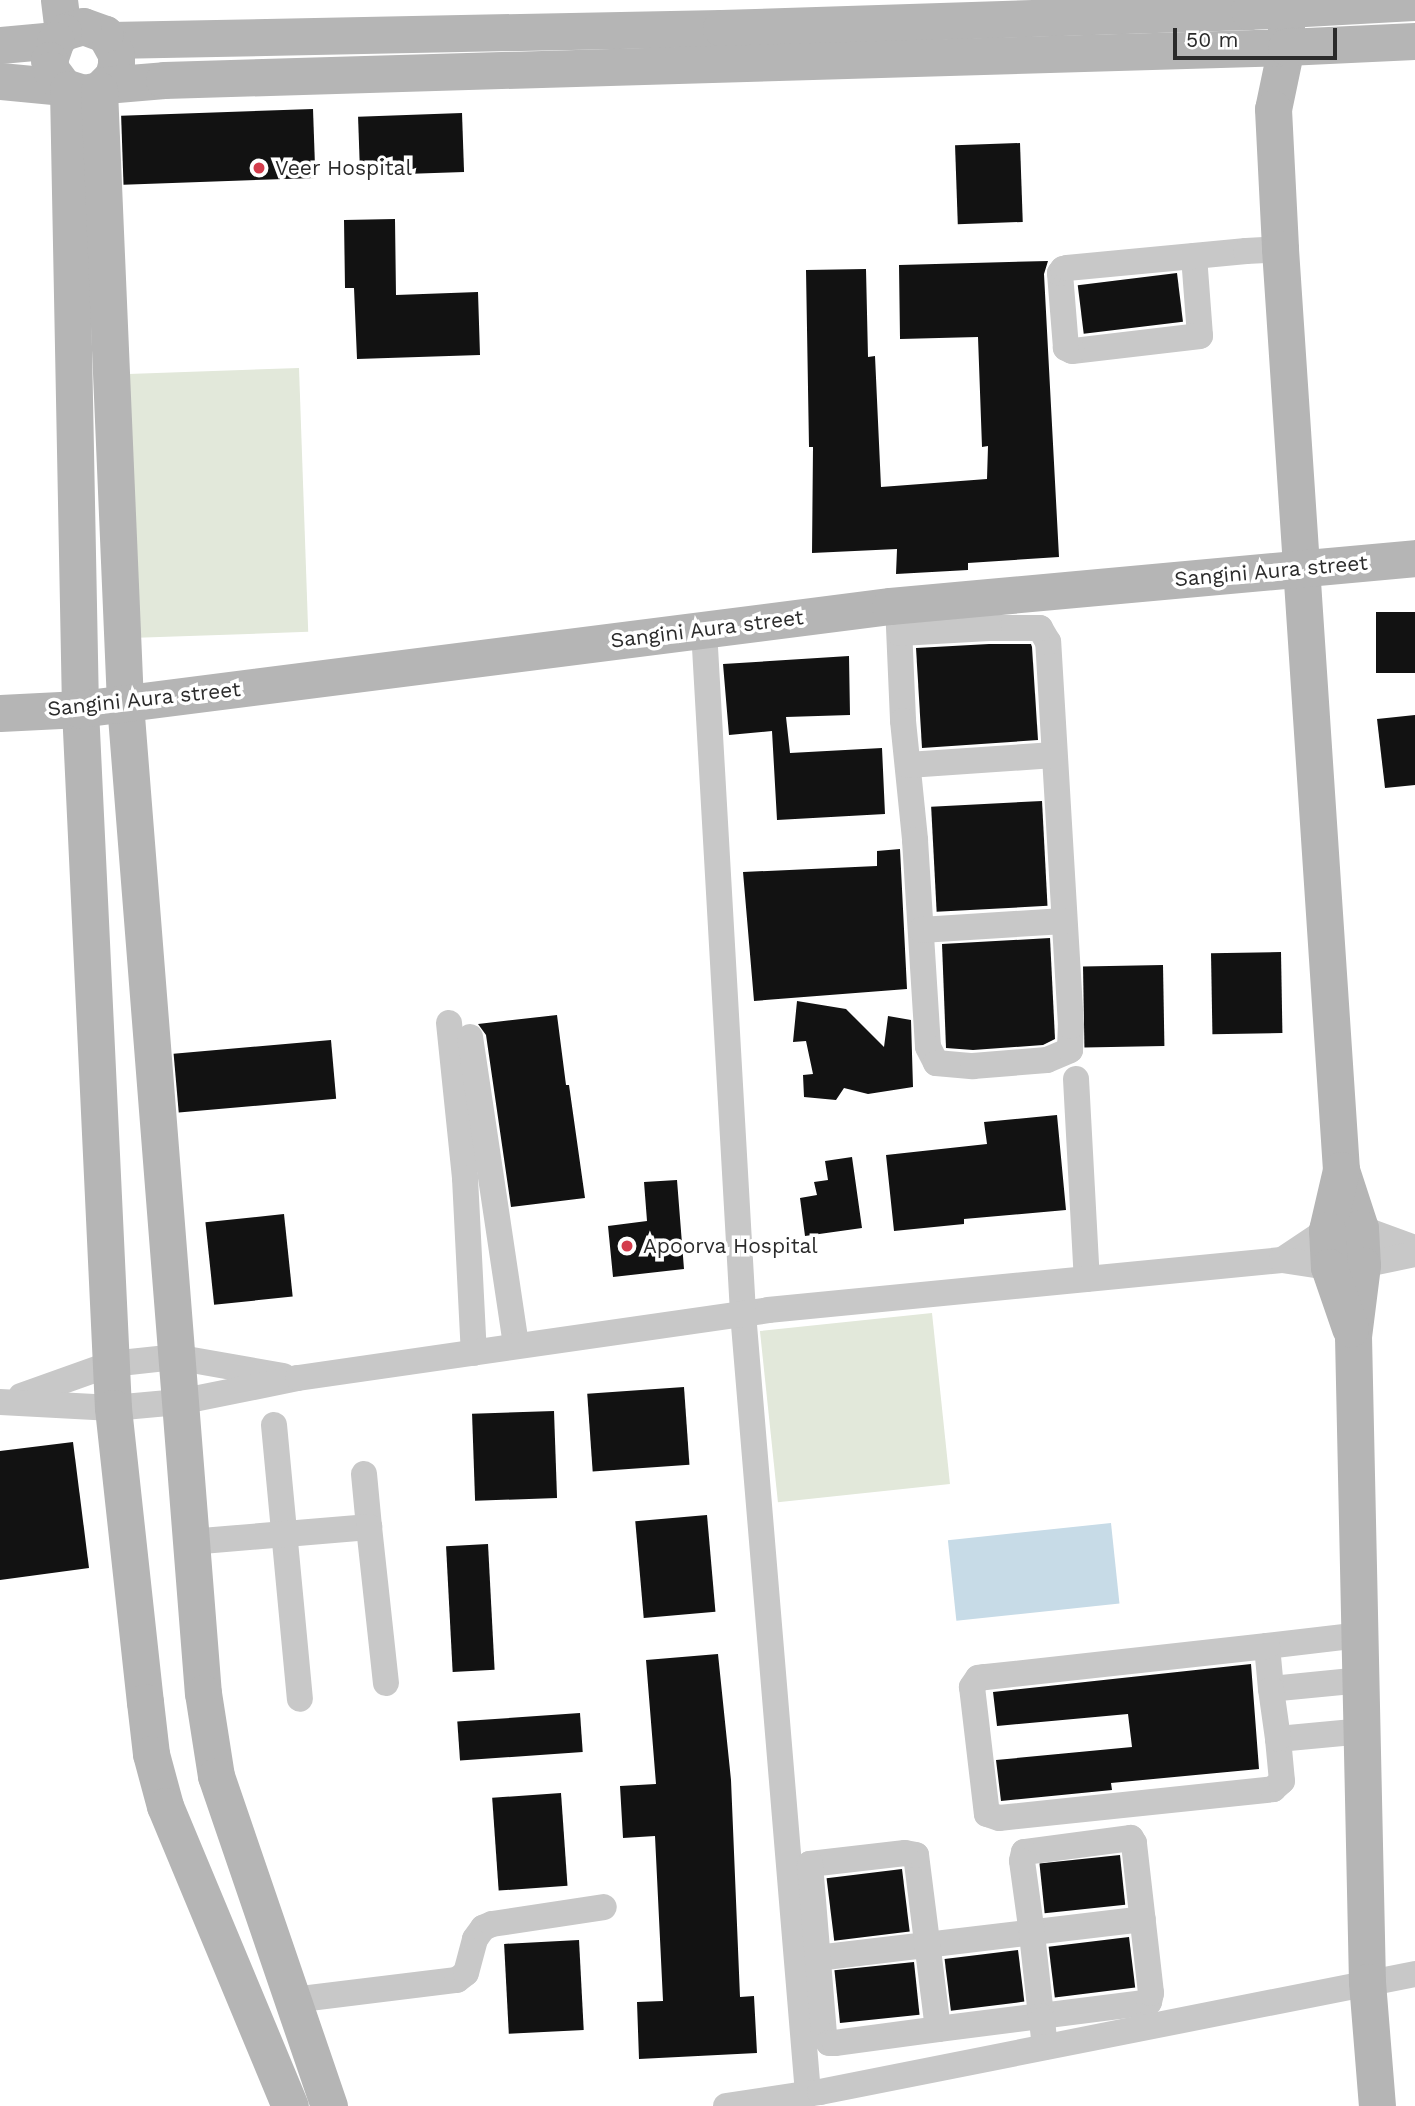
<!DOCTYPE html>
<style>
body{margin:0}
#map{position:relative;width:1415px;height:2106px;overflow:hidden;background:#fff;font-family:"Work Sans",sans-serif}
div>[style]{position:absolute}
.green>*{inset:0;background:#e2e8da;transform-origin:0 0}
.water>*{inset:0;background:#c7dbe7;transform-origin:0 0}
.building>*{inset:0;background:#121212;transform-origin:0 0}
.street>*{height:26px;margin:-13px;padding:0 13px;transform-origin:13px;border-radius:13px;background:#c8c8c8}
.secondary>*{height:37px;margin:-18.5px;padding:0 18.5px;transform-origin:18.5px;border-radius:18.5px;background:#b5b5b5}
.dots>*{width:19px;height:19px;translate:-50% -50%;box-sizing:border-box;border:4px solid #fff;border-radius:50%}
span{translate:-50% -50%;white-space:nowrap;text-align:center;line-height:1.15;-webkit-text-stroke:7px #fff;paint-order:stroke}
.poi-label{font-size:21px;color:#2b2b2b}
.left{translate:0 -50%;text-align:left}
.street-label{font-size:21px;color:#2b2b2b}
.scale{position:absolute;left:1173px;top:28px;width:164px;height:32px;box-sizing:border-box;border:4px solid #2b2b2b;border-top:0;padding-left:9px;font-size:21px;line-height:24px;white-space:nowrap;color:#2b2b2b;-webkit-text-stroke:5px #fff;paint-order:stroke}
</style>
<div id="map">
<div class="green">
<i style="left:299px;top:368px;width:264px;height:171px;rotate:88deg"></i>
<i style="left:932px;top:1313px;width:172px;height:173px;rotate:84deg"></i>
</div>
<div class="water">
<i style="left:1111px;top:1523px;width:81px;height:164px;rotate:84deg"></i>
</div>
<div class="building">
<i style="left:313px;top:109px;width:69px;height:192px;rotate:88deg"></i>
<i style="left:462px;top:113px;width:59px;height:104px;rotate:88deg"></i>
<i style="left:1020px;top:143px;width:79px;height:65px;rotate:88deg"></i>
<i style="clip-path:polygon(395px 219px,396px 295px,478px 292px,480px 355px,357px 359px,354px 288px,345px 288px,344px 220px)"></i>
<i style="clip-path:polygon(1048px 261px,1044px 274px,1059px 557px,968px 563px,968px 570px,896px 574px,897px 549px,812px 553px,813px 447px,809px 447px,806px 270px,866px 269px,868px 357px,875px 356px,881px 487px,987px 479px,988px 446px,982px 447px,978px 337px,900px 339px,899px 265px)"></i>
<i style="left:1177px;top:273px;width:49px;height:100px;rotate:83deg"></i>
<i style="left:1415px;top:612px;width:61px;height:39px;rotate:90deg"></i>
<i style="clip-path:polygon(989px 644px,1031px 644px,1032px 647px,1038px 740px,922px 748px,916px 648px)"></i>
<i style="clip-path:polygon(849px 656px,850px 715px,786px 717px,790px 753px,882px 748px,885px 814px,777px 820px,772px 731px,729px 735px,723px 664px)"></i>
<i style="clip-path:polygon(1415px 715px,1415px 785px,1385px 788px,1377px 719px)"></i>
<i style="left:1042px;top:801px;width:105px;height:111px;rotate:87deg"></i>
<i style="clip-path:polygon(900px 849px,907px 989px,754px 1001px,743px 872px,877px 866px,877px 851px)"></i>
<i style="clip-path:polygon(1050px 938px,1055px 1039px,1043px 1045px,973px 1050px,946px 1048px,942px 944px)"></i>
<i style="left:1281px;top:952px;width:81px;height:70px;rotate:89deg"></i>
<i style="left:1163px;top:965px;width:81px;height:80px;rotate:89deg"></i>
<i style="clip-path:polygon(797px 1001px,846px 1009px,884px 1047px,888px 1016px,911px 1020px,913px 1087px,868px 1094px,844px 1088px,836px 1100px,804px 1097px,803px 1075px,813px 1074px,806px 1041px,793px 1042px)"></i>
<i style="clip-path:polygon(557px 1015px,566px 1085px,569px 1085px,585px 1198px,511px 1207px,486px 1035px,478px 1024px)"></i>
<i style="left:331px;top:1040px;width:59px;height:158px;rotate:85deg"></i>
<i style="clip-path:polygon(1057px 1115px,1066px 1210px,964px 1219px,964px 1224px,894px 1231px,886px 1155px,987px 1144px,984px 1122px)"></i>
<i style="clip-path:polygon(852px 1157px,862px 1228px,805px 1236px,800px 1198px,817px 1195px,814px 1182px,828px 1180px,825px 1161px)"></i>
<i style="clip-path:polygon(677px 1180px,684px 1269px,613px 1277px,608px 1226px,647px 1221px,644px 1182px)"></i>
<i style="left:284px;top:1214px;width:83px;height:79px;rotate:84deg"></i>
<i style="left:684px;top:1387px;width:78px;height:97px;rotate:86deg"></i>
<i style="left:554px;top:1411px;width:87px;height:82px;rotate:88deg"></i>
<i style="clip-path:polygon(73px 1442px,89px 1568px,0 1580px,0 1451px)"></i>
<i style="left:707px;top:1515px;width:97px;height:72px;rotate:85deg"></i>
<i style="left:488px;top:1544px;width:126px;height:42px;rotate:87deg"></i>
<i style="clip-path:polygon(718px 1654px,731px 1780px,740px 1997px,754px 1996px,757px 2053px,639px 2059px,637px 2002px,663px 2001px,655px 1836px,623px 1838px,620px 1786px,656px 1784px,646px 1660px)"></i>
<i style="clip-path:polygon(1251px 1664px,1259px 1769px,1111px 1783px,1112px 1790px,1001px 1801px,996px 1760px,1132px 1747px,1128px 1714px,997px 1726px,993px 1692px)"></i>
<i style="left:580px;top:1713px;width:39px;height:123px;rotate:86deg"></i>
<i style="left:561px;top:1793px;width:93px;height:69px;rotate:86deg"></i>
<i style="left:1120px;top:1855px;width:50px;height:81px;rotate:84deg"></i>
<i style="left:902px;top:1869px;width:63px;height:76px;rotate:83deg"></i>
<i style="left:1129px;top:1937px;width:51px;height:81px;rotate:83deg"></i>
<i style="left:579px;top:1940px;width:90px;height:75px;rotate:87deg"></i>
<i style="left:1018px;top:1950px;width:52px;height:74px;rotate:83deg"></i>
<i style="left:914px;top:1962px;width:53px;height:80px;rotate:84deg"></i>
</div>
<div class="street">
<i style="left:1194px;top:256px;width:80px;rotate:85.7deg"></i>
<i style="left:1200px;top:336px;width:129px;rotate:173.3deg"></i>
<i style="left:1072px;top:351px;width:7px;rotate:-153deg"></i>
<i style="left:1066px;top:348px;width:75px;rotate:-94.6deg"></i>
<i style="left:1060px;top:273px;width:5px;rotate:-53deg"></i>
<i style="left:1063px;top:269px;width:4px;rotate:-14deg"></i>
<i style="left:1067px;top:268px;width:180px;rotate:-5.4deg"></i>
<i style="left:1246px;top:251px;width:34px;rotate:-3deg"></i>
<i style="left:898px;top:605px;width:116px;rotate:87.5deg"></i>
<i style="left:903px;top:721px;width:120px;rotate:84.2deg"></i>
<i style="left:915px;top:840px;width:207px;rotate:86.4deg"></i>
<i style="left:928px;top:1047px;width:18px;rotate:63deg"></i>
<i style="left:936px;top:1063px;width:37px;rotate:5deg"></i>
<i style="left:973px;top:1066px;width:74px;rotate:-4.6deg"></i>
<i style="left:1047px;top:1060px;width:25px;rotate:-23deg"></i>
<i style="left:1070px;top:1050px;width:24px;rotate:-88deg"></i>
<i style="left:1071px;top:1026px;width:385px;rotate:-93.4deg"></i>
<i style="left:1048px;top:642px;width:16px;rotate:-120deg"></i>
<i style="left:1040px;top:628px;width:51px;rotate:180deg"></i>
<i style="left:989px;top:628px;width:31px;rotate:-96deg"></i>
<i style="left:704px;top:630px;width:684px;rotate:86.73deg"></i>
<i style="left:743px;top:1313px;width:784px;rotate:85.24deg"></i>
<i style="left:900px;top:633px;width:89px;rotate:-3.2deg"></i>
<i style="left:908px;top:765px;width:146px;rotate:-3.9deg"></i>
<i style="left:921px;top:930px;width:143px;rotate:-3.6deg"></i>
<i style="left:449px;top:1023px;width:156px;rotate:84.1deg"></i>
<i style="left:465px;top:1178px;width:175px;rotate:87.1deg"></i>
<i style="left:470px;top:1037px;width:312px;rotate:81.5deg"></i>
<i style="left:1076px;top:1079px;width:200px;rotate:86.9deg"></i>
<i style="left:1282px;top:1260px;width:54px;rotate:-33.7deg"></i>
<i style="left:1327px;top:1230px;width:33px;rotate:-3deg"></i>
<i style="left:1360px;top:1228px;width:59px;rotate:20deg"></i>
<i style="left:21px;top:1396px;width:96px;rotate:-19.6deg"></i>
<i style="left:111px;top:1364px;width:64px;rotate:-6.2deg"></i>
<i style="left:175px;top:1357px;width:110px;rotate:10deg"></i>
<i style="left:0;top:1402px;width:113px;rotate:3deg"></i>
<i style="left:113px;top:1408px;width:66px;rotate:-5.2deg"></i>
<i style="left:179px;top:1402px;width:121px;rotate:-11.4deg"></i>
<i style="left:298px;top:1378px;width:475px;rotate:-8.2deg"></i>
<i style="left:768px;top:1310px;width:516px;rotate:-5.56deg"></i>
<i style="left:1282px;top:1260px;width:48px;rotate:8.5deg"></i>
<i style="left:1329px;top:1267px;width:33px;rotate:-3deg"></i>
<i style="left:1362px;top:1265px;width:54px;rotate:-11.7deg"></i>
<i style="left:274px;top:1425px;width:275px;rotate:84.6deg"></i>
<i style="left:364px;top:1474px;width:53px;rotate:84.6deg"></i>
<i style="left:190px;top:1542px;width:180px;rotate:-4.8deg"></i>
<i style="left:369px;top:1527px;width:157px;rotate:83.8deg"></i>
<i style="left:1267px;top:1646px;width:95px;rotate:-6.7deg"></i>
<i style="left:1362px;top:1680px;width:91px;rotate:174.4deg"></i>
<i style="left:1271px;top:1689px;width:43px;rotate:-95.3deg"></i>
<i style="left:1267px;top:1646px;width:285px;rotate:173.7deg"></i>
<i style="left:984px;top:1677px;width:6px;rotate:171deg"></i>
<i style="left:978px;top:1678px;width:11px;rotate:124deg"></i>
<i style="left:972px;top:1687px;width:128px;rotate:83.3deg"></i>
<i style="left:987px;top:1814px;width:13px;rotate:18deg"></i>
<i style="left:999px;top:1818px;width:276px;rotate:-6deg"></i>
<i style="left:1273px;top:1789px;width:12px;rotate:-42deg"></i>
<i style="left:1282px;top:1781px;width:42px;rotate:-95.4deg"></i>
<i style="left:1278px;top:1739px;width:86px;rotate:-5.3deg"></i>
<i style="left:1271px;top:1689px;width:50px;rotate:82deg"></i>
<i style="left:817px;top:1958px;width:328px;rotate:-6.8deg"></i>
<i style="left:293px;top:2000px;width:165px;rotate:-7deg"></i>
<i style="left:457px;top:1980px;width:11px;rotate:-38deg"></i>
<i style="left:466px;top:1973px;width:35px;rotate:-75deg"></i>
<i style="left:475px;top:1939px;width:14px;rotate:-54deg"></i>
<i style="left:483px;top:1928px;width:10px;rotate:-24deg"></i>
<i style="left:492px;top:1924px;width:113px;rotate:-8.6deg"></i>
<i style="left:938px;top:2029px;width:175px;rotate:-97.2deg"></i>
<i style="left:916px;top:1855px;width:11px;rotate:-170deg"></i>
<i style="left:905px;top:1853px;width:96px;rotate:173.4deg"></i>
<i style="left:810px;top:1864px;width:172px;rotate:85.3deg"></i>
<i style="left:824px;top:2035px;width:9px;rotate:58deg"></i>
<i style="left:829px;top:2043px;width:6px"></i>
<i style="left:835px;top:2043px;width:104px;rotate:-7.7deg"></i>
<i style="left:938px;top:2029px;width:208px;rotate:-7.2deg"></i>
<i style="left:1144px;top:2003px;width:5px;rotate:-11deg"></i>
<i style="left:1149px;top:2002px;width:9px;rotate:-77deg"></i>
<i style="left:1151px;top:1993px;width:151px;rotate:-96.5deg"></i>
<i style="left:1134px;top:1843px;width:6px;rotate:-121deg"></i>
<i style="left:1131px;top:1838px;width:108px;rotate:172.5deg"></i>
<i style="left:1024px;top:1852px;width:9px;rotate:103deg"></i>
<i style="left:1022px;top:1861px;width:74px;rotate:82.2deg"></i>
<i style="left:1032px;top:1934px;width:82px;rotate:83.7deg"></i>
<i style="left:1041px;top:2016px;width:4px;rotate:76deg"></i>
<i style="left:1042px;top:2020px;width:27px;rotate:84deg"></i>
<i style="left:726px;top:2106px;width:95px;rotate:-8.5deg"></i>
<i style="left:820px;top:2092px;width:607px;rotate:-11.22deg"></i>
</div>
<div class="secondary">
<i style="left:59px;top:0;width:32px;rotate:83deg"></i>
<i style="left:1282px;top:0;width:11px;rotate:68deg"></i>
<i style="left:1286px;top:10px;width:37px;rotate:90deg"></i>
<i style="left:1286px;top:47px;width:63px;rotate:101.8deg"></i>
<i style="left:1273px;top:109px;width:140px;rotate:87.1deg"></i>
<i style="left:1280px;top:249px;width:923px;rotate:86.21deg"></i>
<i style="left:1341px;top:1170px;width:61px;rotate:71.9deg"></i>
<i style="left:1360px;top:1228px;width:37px;rotate:87deg"></i>
<i style="left:1362px;top:1265px;width:72px;rotate:97.2deg"></i>
<i style="left:1353px;top:1336px;width:646px;rotate:88.76deg"></i>
<i style="left:1367px;top:1982px;width:124px;rotate:85.4deg"></i>
<i style="left:110px;top:40px;width:611px;rotate:-1.13deg"></i>
<i style="left:721px;top:28px;width:528px;rotate:-1.84deg"></i>
<i style="left:1249px;top:11px;width:166px;rotate:-3.1deg"></i>
<i style="left:0;top:45px;width:56px;rotate:-5.1deg"></i>
<i style="left:0;top:81px;width:64px;rotate:5.4deg"></i>
<i style="left:64px;top:87px;width:21px;rotate:17deg"></i>
<i style="left:84px;top:93px;width:15px;rotate:-11deg"></i>
<i style="left:99px;top:90px;width:20px;rotate:-45deg"></i>
<i style="left:113px;top:76px;width:11px;rotate:-75deg"></i>
<i style="left:116px;top:65px;width:11px;rotate:-90deg"></i>
<i style="left:116px;top:54px;width:23px;rotate:-119deg"></i>
<i style="left:105px;top:34px;width:23px;rotate:-160deg"></i>
<i style="left:83px;top:26px;width:21px;rotate:163deg"></i>
<i style="left:63px;top:32px;width:11px;rotate:131deg"></i>
<i style="left:56px;top:40px;width:21px;rotate:109deg"></i>
<i style="left:49px;top:60px;width:10px;rotate:79deg"></i>
<i style="left:51px;top:70px;width:21px;rotate:53deg"></i>
<i style="left:105px;top:85px;width:59px;rotate:-4.8deg"></i>
<i style="left:164px;top:80px;width:1122px;rotate:-1.68deg"></i>
<i style="left:1286px;top:47px;width:129px;rotate:-2.7deg"></i>
<i style="left:68px;top:89px;width:620px;rotate:88.89deg"></i>
<i style="left:80px;top:709px;width:700px;rotate:87.3deg"></i>
<i style="left:113px;top:1408px;width:296px;rotate:83.8deg"></i>
<i style="left:145px;top:1702px;width:52px;rotate:83.4deg"></i>
<i style="left:151px;top:1754px;width:54px;rotate:74.9deg"></i>
<i style="left:165px;top:1806px;width:325px;rotate:67.4deg"></i>
<i style="left:99px;top:90px;width:614px;rotate:87.57deg"></i>
<i style="left:125px;top:703px;width:993px;rotate:85.5deg"></i>
<i style="left:203px;top:1693px;width:84px;rotate:81.1deg"></i>
<i style="left:216px;top:1776px;width:349px;rotate:71.1deg"></i>
<i style="left:0;top:713px;width:80px;rotate:-2.9deg"></i>
<i style="left:80px;top:709px;width:817px;rotate:-7.25deg"></i>
<i style="left:890px;top:606px;width:527px;rotate:-5.22deg"></i>
<i style="left:1341px;top:1170px;width:62px;rotate:103.1deg"></i>
<i style="left:1327px;top:1230px;width:37px;rotate:87deg"></i>
<i style="left:1329px;top:1267px;width:65px;rotate:71deg"></i>
</div>
<div class="dots">
<i style="left:259px;top:168px;background:#d33c4c"></i>
<i style="left:627px;top:1246px;background:#d33c4c"></i>
</div>
<div class="poi-label">
<span class="left" style="left:275px;top:168px">Veer Hospital</span>
<span class="left" style="left:643px;top:1246px">Apoorva Hospital</span>
</div>
<div class="street-label">
<span style="left:1271px;top:571px;rotate:-5deg">Sangini Aura street</span>
<span style="left:707px;top:629px;rotate:-7deg">Sangini Aura street</span>
<span style="left:144px;top:699px;rotate:-6deg">Sangini Aura street</span>
</div>
<div class="scale">50 m</div>
</div>
